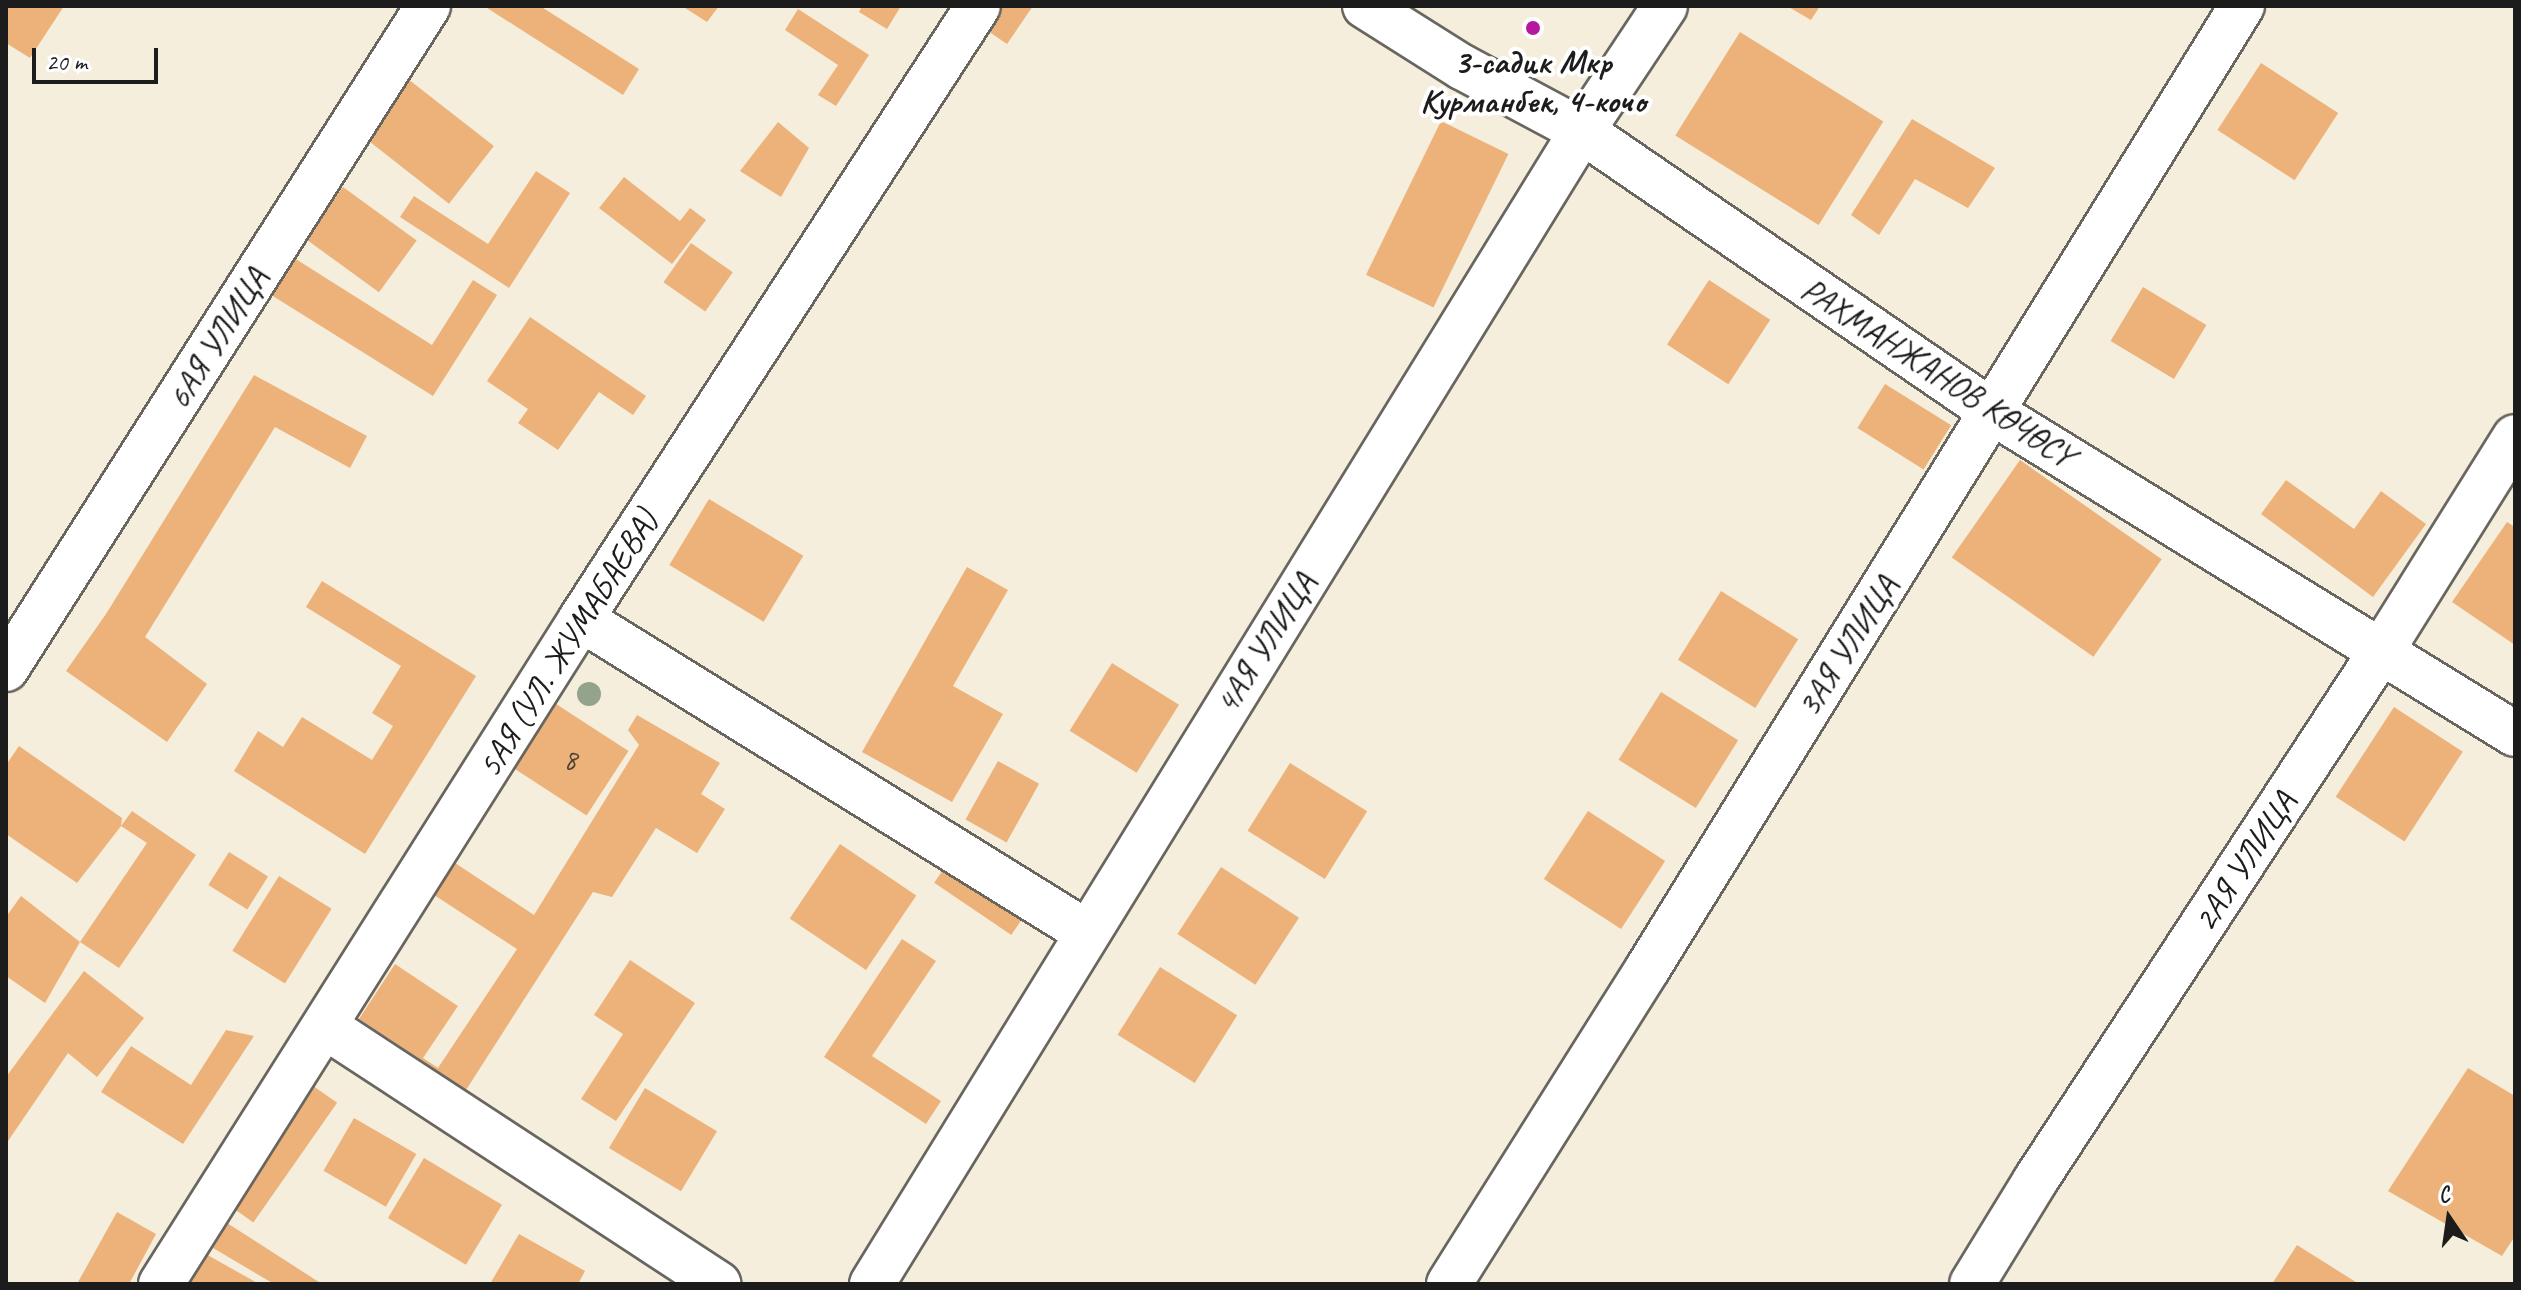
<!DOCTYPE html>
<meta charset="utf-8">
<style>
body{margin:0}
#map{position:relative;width:2521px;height:1290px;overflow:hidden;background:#f5eedc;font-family:Caveat,sans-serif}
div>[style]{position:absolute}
.building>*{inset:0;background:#ecb27a;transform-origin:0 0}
.roads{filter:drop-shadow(2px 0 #68665f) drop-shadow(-2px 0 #68665f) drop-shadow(0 2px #68665f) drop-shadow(0 -2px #68665f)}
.minor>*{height:44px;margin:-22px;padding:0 22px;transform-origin:22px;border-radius:22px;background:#fff}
.trees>*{width:24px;height:24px;margin:-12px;border-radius:50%;background:#94a38c}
.dots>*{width:22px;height:22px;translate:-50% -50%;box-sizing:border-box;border:4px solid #fff;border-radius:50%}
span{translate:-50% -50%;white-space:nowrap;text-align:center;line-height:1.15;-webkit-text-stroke:8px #fff;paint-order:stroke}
.number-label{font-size:30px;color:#504234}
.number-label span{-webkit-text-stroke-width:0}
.poi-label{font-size:34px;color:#1c1c1c;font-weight:700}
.street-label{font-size:34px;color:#1c1c1c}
.frame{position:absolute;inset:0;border:8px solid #1c1c1c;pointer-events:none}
.north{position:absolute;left:2409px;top:1178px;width:80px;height:80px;-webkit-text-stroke:6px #fff;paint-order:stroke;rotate:347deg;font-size:22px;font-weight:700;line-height:32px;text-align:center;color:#1c1c1c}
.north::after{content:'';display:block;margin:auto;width:28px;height:36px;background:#1c1c1c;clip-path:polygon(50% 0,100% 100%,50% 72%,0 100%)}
.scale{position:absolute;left:32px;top:48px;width:126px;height:36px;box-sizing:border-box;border:4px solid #1c1c1c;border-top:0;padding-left:10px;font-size:24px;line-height:28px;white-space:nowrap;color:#1c1c1c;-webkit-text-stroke:6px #fff;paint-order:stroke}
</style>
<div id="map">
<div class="building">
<i style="clip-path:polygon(6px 6px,64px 6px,30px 58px,6px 43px)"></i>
<i style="clip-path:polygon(484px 6px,540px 6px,639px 69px,623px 95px)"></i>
<i style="clip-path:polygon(682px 6px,719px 6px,707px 22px)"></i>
<i style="clip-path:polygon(862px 6px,901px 6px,887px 29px,859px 12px)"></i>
<i style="clip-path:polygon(992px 6px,1033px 6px,1007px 44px,979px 25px)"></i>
<i style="clip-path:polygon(1787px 6px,1820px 6px,1811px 20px)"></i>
<i style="clip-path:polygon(798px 9px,869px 55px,836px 106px,818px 95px,838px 65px,785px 30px)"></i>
<i style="left:1740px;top:32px;width:169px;height:122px;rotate:32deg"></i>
<i style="left:2261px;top:63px;width:92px;height:80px;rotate:33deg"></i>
<i style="left:408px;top:79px;width:109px;height:73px;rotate:38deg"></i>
<i style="clip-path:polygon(1912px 119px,1995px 168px,1968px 208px,1915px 179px,1879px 235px,1851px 215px)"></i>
<i style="left:1441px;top:121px;width:75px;height:171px;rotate:26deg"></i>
<i style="clip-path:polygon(778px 122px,809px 148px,781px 197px,740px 171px)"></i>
<i style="clip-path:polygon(536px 171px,570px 193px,509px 288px,400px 217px,414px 196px,488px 244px)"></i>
<i style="clip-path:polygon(624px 177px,680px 221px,690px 208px,706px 220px,672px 264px,599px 208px)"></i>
<i style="left:343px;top:187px;width:91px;height:64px;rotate:36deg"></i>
<i style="left:691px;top:243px;width:51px;height:48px;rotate:35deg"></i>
<i style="clip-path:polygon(283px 251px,432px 345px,473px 280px,497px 295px,433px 396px,260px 288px)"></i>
<i style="left:1709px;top:280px;width:73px;height:77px;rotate:33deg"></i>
<i style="left:2143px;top:287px;width:74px;height:63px;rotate:31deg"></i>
<i style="clip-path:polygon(530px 317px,646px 396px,633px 415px,599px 392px,558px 450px,518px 423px,528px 409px,487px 381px)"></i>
<i style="clip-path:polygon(254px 375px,367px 436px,350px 468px,275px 427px,145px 637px,207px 684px,167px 742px,66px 671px,106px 614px)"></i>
<i style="left:1885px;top:384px;width:78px;height:52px;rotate:32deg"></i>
<i style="left:2020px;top:460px;width:173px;height:119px;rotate:35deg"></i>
<i style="clip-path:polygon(2286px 480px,2354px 529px,2381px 491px,2426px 524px,2373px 597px,2261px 514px)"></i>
<i style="left:709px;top:499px;width:110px;height:77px;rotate:31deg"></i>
<i style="clip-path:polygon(2507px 522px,2515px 527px,2515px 645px,2452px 602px)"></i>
<i style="clip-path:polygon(967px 567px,1008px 590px,953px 686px,1003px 714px,952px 802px,862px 752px)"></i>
<i style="clip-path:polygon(322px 581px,476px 676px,365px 854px,234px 771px,258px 731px,283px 747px,302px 717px,372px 760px,393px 726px,372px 713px,401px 666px,306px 607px)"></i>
<i style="left:1721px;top:591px;width:91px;height:81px;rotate:32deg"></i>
<i style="left:1112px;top:663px;width:79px;height:80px;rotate:32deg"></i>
<i style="left:1661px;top:692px;width:91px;height:80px;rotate:32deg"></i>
<i style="left:553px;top:702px;width:90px;height:77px;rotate:33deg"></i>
<i style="left:2394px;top:707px;width:82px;height:107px;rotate:33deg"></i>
<i style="clip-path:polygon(637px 715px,720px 763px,701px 794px,725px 809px,697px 853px,656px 828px,612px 897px,593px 892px,466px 1090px,359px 1019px,395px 964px,458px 1006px,423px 1058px,438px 1068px,517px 949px,428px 891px,449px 859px,534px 915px,639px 745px,628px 730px)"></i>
<i style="clip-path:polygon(19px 746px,122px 818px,121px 826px,77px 883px,6px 834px,6px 765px)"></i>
<i style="left:998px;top:761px;width:47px;height:67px;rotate:29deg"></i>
<i style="left:1290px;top:763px;width:91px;height:80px;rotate:32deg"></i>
<i style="clip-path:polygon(132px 811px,196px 855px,119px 968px,80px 942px,45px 1003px,6px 976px,6px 917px,21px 896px,80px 942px,147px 843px,121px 826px)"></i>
<i style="left:1588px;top:811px;width:92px;height:81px;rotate:33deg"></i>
<i style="left:840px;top:844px;width:92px;height:90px;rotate:34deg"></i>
<i style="left:229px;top:852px;width:46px;height:39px;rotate:32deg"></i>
<i style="left:951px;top:858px;width:93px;height:30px;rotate:34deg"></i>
<i style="left:1221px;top:867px;width:93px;height:80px;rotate:33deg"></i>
<i style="left:279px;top:876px;width:62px;height:88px;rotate:32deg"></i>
<i style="clip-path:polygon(902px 939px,936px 961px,872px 1056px,941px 1101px,926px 1124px,824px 1057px)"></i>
<i style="clip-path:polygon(630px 960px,695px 1003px,616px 1121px,581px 1099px,623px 1034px,594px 1015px)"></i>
<i style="left:1160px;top:967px;width:91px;height:80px;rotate:32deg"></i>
<i style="clip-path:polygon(84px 971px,144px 1018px,97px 1077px,68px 1053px,6px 1144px,6px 1077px)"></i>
<i style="clip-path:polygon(226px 1030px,254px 1036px,183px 1144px,101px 1092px,131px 1046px,191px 1085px)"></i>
<i style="clip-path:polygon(2468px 1068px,2515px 1096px,2515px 1236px,2502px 1256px,2388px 1191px)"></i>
<i style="left:306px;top:1081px;width:38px;height:146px;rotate:35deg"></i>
<i style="left:645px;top:1088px;width:84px;height:70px;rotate:31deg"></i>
<i style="left:354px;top:1118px;width:72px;height:61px;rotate:30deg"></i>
<i style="left:424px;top:1158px;width:91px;height:70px;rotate:31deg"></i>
<i style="clip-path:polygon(117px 1212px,156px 1234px,129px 1284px,77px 1284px)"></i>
<i style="clip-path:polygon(227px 1223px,322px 1284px,274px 1284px,208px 1245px)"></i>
<i style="clip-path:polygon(519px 1234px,585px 1271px,578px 1284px,490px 1284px)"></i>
<i style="clip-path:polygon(2297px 1245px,2359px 1284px,2272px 1284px)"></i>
<i style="clip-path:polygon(204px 1253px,259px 1284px,185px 1284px)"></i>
</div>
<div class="roads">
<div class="minor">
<i style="left:1365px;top:6px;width:115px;rotate:32.2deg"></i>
<i style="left:1462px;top:67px;width:136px;rotate:28.1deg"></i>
<i style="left:1582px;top:131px;width:497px;rotate:34.4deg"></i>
<i style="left:1992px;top:412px;width:614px;rotate:31.62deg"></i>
<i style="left:581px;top:619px;width:594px;rotate:31.79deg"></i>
<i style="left:6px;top:669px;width:786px;rotate:-57.52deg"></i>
<i style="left:326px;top:1027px;width:469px;rotate:33.2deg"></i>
<i style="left:161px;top:1284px;width:787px;rotate:-57.72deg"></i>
<i style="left:581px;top:619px;width:730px;rotate:-57.07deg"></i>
<i style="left:872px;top:1284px;width:1354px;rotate:-58.38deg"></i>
<i style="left:1582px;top:131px;width:150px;rotate:-56.4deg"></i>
<i style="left:1449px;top:1284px;width:373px;rotate:-57.8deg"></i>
<i style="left:1648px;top:968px;width:1131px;rotate:-58.31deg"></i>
<i style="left:1972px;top:1284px;width:121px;rotate:-58.5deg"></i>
<i style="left:2035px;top:1181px;width:634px;rotate:-56.84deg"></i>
<i style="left:2382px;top:650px;width:251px;rotate:-58deg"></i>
</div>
</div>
<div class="trees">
<i style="left:589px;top:694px"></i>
</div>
<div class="dots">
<i style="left:1533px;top:28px;background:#b5179e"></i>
</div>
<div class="number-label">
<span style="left:570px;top:759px">8</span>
</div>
<div class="poi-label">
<span style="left:1533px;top:81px">3-садик Мкр<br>Курманбек, 4-кочо</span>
</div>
<div class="street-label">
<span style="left:217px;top:338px;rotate:-58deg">6АЯ УЛИЦА</span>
<span style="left:1938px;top:372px;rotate:33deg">РАХМАНЖАНОВ КӨЧӨСҮ</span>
<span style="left:567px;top:643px;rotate:-58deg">5АЯ (УЛ. ЖУМАБАЕВА)</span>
<span style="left:1265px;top:643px;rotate:-58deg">4АЯ УЛИЦА</span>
<span style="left:1847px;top:646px;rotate:-58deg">3АЯ УЛИЦА</span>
<span style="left:2244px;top:861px;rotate:-57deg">2АЯ УЛИЦА</span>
</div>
<div class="frame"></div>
<div class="north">С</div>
<div class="scale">20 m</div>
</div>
